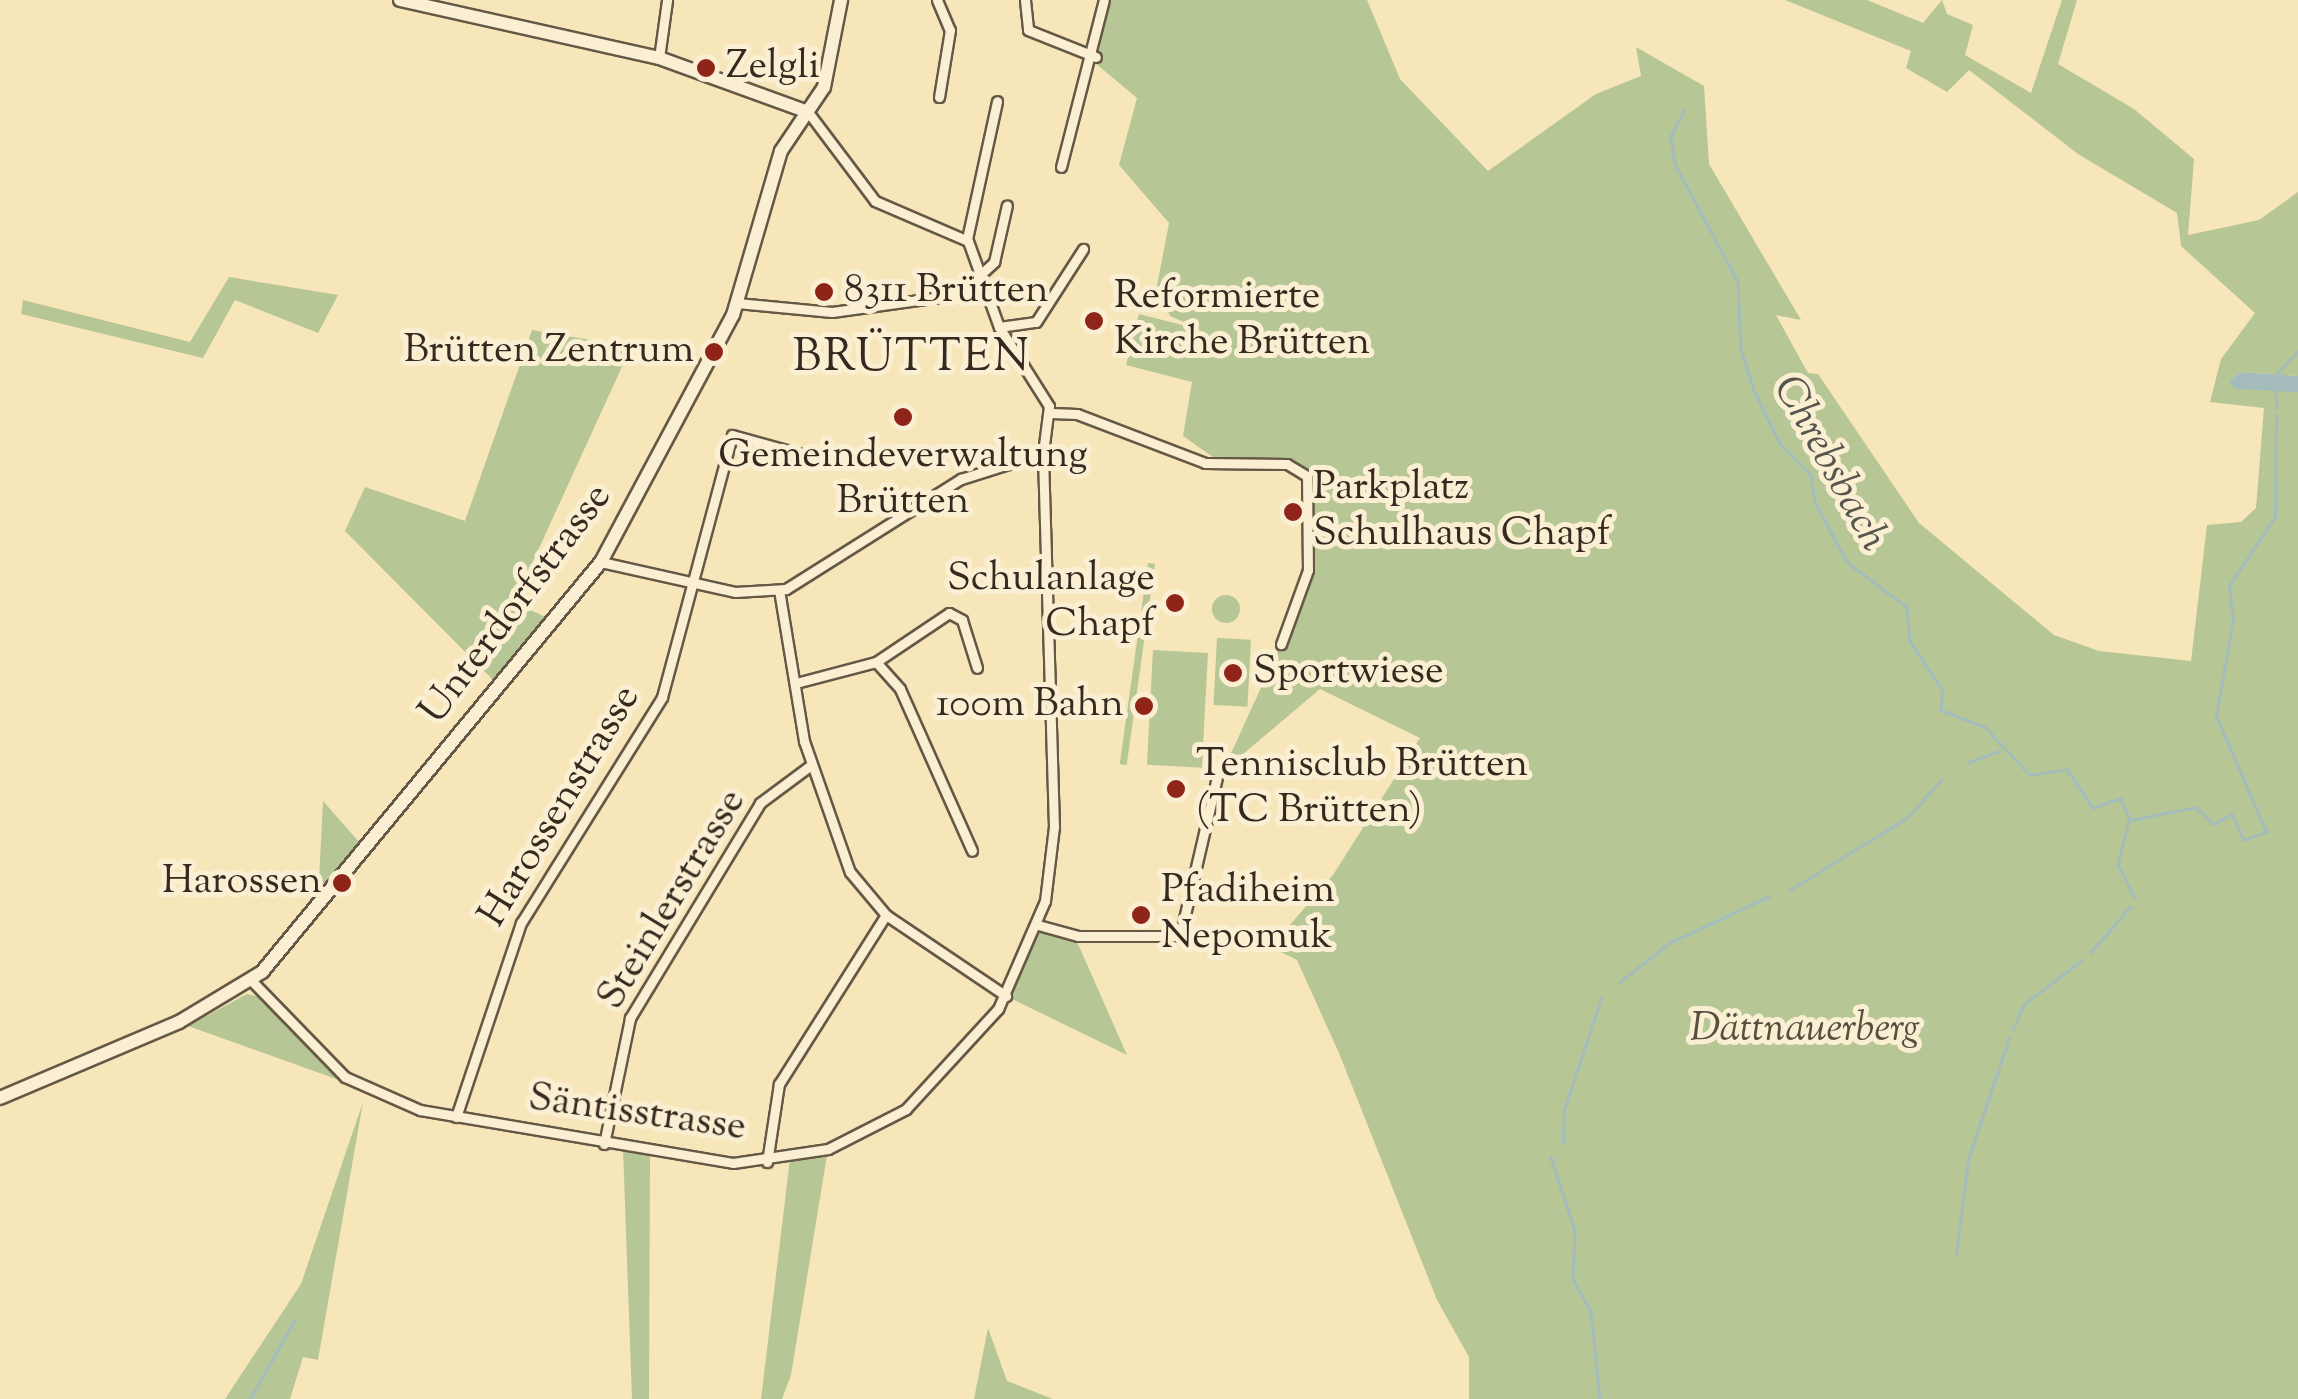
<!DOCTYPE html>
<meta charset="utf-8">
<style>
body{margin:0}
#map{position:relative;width:2298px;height:1399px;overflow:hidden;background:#f7e6b9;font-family:"Sorts Mill Goudy",serif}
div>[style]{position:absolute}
.green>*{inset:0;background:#b6c695;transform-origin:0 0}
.round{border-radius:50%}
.water>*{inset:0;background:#a4bcbb}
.stream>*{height:2.5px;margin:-1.25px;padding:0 1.25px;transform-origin:1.25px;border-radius:1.25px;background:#a4bcbb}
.roads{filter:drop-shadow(2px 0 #665846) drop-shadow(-2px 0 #665846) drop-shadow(0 2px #665846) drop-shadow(0 -2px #665846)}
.street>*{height:9px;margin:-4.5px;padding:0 4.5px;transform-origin:4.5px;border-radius:4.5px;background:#faefd2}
.secondary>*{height:12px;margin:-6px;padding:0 6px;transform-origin:6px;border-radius:6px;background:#faefd2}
.dots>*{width:28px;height:28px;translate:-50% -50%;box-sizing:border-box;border:5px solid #faefd2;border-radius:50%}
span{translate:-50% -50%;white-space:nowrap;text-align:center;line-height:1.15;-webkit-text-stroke:10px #faefd2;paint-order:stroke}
.poi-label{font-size:40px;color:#352920}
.left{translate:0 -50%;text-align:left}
.right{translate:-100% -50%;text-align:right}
.street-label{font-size:40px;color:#352920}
.park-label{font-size:40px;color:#55503d;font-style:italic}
.water-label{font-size:42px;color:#56554e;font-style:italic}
.quarter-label{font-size:45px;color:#352920;letter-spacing:2.5px}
</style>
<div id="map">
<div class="green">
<i style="clip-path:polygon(1104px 0,1367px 0,1400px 79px,1488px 171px,1596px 94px,1641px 76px,1636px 47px,1704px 86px,1709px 164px,1801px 320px,1776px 315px,1808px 373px,1818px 374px,1919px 523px,2054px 635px,2099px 651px,2191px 661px,2207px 525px,2241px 522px,2256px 508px,2264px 408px,2210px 402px,2221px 359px,2255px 313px,2181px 246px,2177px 213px,2078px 154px,1969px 70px,1947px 92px,1906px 68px,1911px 51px,1785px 0,1867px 0,1923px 23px,1942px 0,1947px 14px,1973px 25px,1965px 55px,2031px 93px,2062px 0,2077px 0,2058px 64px,2134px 109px,2194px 159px,2188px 235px,2259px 220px,2298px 192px,2298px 376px,2240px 372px,2229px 381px,2298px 392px,2298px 1399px,1469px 1399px,1469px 1357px,1437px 1300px,1339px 1053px,1297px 960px,1271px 947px,1333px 875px,1420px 738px,1320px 689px,1223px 771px,1296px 611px,1312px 488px,1297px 467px,1220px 462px,1183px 436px,1192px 382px,1126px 365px,1139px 314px,1202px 330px,1170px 316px,1157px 286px,1169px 223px,1119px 165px,1137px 98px,1095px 63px)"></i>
<i style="clip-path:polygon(229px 277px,338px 295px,318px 333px,235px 300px,203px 358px,21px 314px,23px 300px,190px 342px)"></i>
<i style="clip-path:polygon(532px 330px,631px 347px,514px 603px,548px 618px,496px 683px,345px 531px,365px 487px,465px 521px)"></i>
<i style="left:1148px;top:563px;width:7px;height:203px;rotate:8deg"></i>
<i class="round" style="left:1212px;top:595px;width:28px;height:28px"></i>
<i style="left:1217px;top:638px;width:34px;height:67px;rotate:3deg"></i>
<i style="left:1153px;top:650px;width:55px;height:115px;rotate:3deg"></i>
<i style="clip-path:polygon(323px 801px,360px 843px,318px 902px)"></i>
<i style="clip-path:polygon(1038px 925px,1074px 935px,1127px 1055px,1006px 996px)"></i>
<i style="clip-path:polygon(247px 994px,260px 997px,339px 1080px,188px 1026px)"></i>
<i style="clip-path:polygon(363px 1102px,318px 1360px,303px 1357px,290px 1399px,225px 1399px,301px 1284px)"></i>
<i style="clip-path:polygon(623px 1148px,650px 1152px,649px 1399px,632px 1399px)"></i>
<i style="clip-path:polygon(828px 1149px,791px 1375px,782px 1399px,761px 1399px,790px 1159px)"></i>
<i style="clip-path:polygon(988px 1328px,1007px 1381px,1053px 1399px,974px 1399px)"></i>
</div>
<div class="water">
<i style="clip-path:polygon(2240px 372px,2298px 376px,2298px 392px,2235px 389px,2229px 381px)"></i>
</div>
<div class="stream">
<i style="left:1685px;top:110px;width:30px;rotate:118deg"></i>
<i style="left:1671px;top:136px;width:28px;rotate:82deg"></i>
<i style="left:1675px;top:164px;width:134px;rotate:61.9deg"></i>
<i style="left:1738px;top:282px;width:68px;rotate:87.5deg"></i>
<i style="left:1741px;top:350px;width:42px;rotate:72deg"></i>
<i style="left:1754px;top:390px;width:58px;rotate:64.3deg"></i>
<i style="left:1779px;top:442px;width:46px;rotate:45.9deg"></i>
<i style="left:1811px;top:475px;width:27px;rotate:82deg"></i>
<i style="left:1815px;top:502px;width:68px;rotate:61.9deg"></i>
<i style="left:1847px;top:562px;width:75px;rotate:36.9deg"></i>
<i style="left:1907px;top:607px;width:34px;rotate:85deg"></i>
<i style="left:1910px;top:641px;width:60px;rotate:56.6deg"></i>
<i style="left:1943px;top:691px;width:19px;rotate:96deg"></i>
<i style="left:1941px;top:710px;width:47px;rotate:21.1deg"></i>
<i style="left:1985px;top:727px;width:66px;rotate:46.8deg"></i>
<i style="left:2030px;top:775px;width:37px;rotate:-9deg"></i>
<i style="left:2067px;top:769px;width:47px;rotate:56.3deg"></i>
<i style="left:2093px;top:808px;width:30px;rotate:-20deg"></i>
<i style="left:2121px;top:798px;width:24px;rotate:68deg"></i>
<i style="left:2130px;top:820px;width:67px;rotate:-11.1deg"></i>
<i style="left:2196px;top:807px;width:24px;rotate:45deg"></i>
<i style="left:2213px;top:824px;width:21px;rotate:-28deg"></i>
<i style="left:2232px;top:814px;width:29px;rotate:65deg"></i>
<i style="left:2244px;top:840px;width:25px;rotate:-21deg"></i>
<i style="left:2277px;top:373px;width:30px;rotate:-46deg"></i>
<i style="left:2276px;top:391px;width:18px;rotate:87deg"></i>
<i style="left:1969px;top:762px;width:32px;rotate:-20deg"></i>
<i style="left:2129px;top:822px;width:43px;rotate:104.7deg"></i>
<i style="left:2118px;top:864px;width:37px;rotate:64deg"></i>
<i style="left:2266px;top:832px;width:126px;rotate:-113.3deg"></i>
<i style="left:2216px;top:716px;width:97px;rotate:-80deg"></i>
<i style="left:2233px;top:620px;width:34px;rotate:-97deg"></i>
<i style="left:2229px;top:586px;width:83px;rotate:-56.3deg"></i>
<i style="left:2275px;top:517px;width:101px;rotate:-89.4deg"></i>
<i style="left:1790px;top:890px;width:139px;rotate:-31.7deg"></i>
<i style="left:1908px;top:817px;width:50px;rotate:-48.3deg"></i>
<i style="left:2090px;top:953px;width:61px;rotate:-49deg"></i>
<i style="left:1620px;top:982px;width:63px;rotate:-38.5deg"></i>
<i style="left:1669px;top:943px;width:111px;rotate:-25deg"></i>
<i style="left:2013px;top:1029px;width:26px;rotate:-67deg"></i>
<i style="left:2023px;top:1005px;width:74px;rotate:-37.3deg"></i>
<i style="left:1563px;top:1143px;width:33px;rotate:-88deg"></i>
<i style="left:1564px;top:1110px;width:118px;rotate:-71.7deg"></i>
<i style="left:1551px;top:1157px;width:78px;rotate:72deg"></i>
<i style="left:1575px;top:1231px;width:48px;rotate:92.4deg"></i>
<i style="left:1573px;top:1279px;width:37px;rotate:61deg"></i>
<i style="left:1591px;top:1311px;width:88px;rotate:84.2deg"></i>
<i style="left:1956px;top:1255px;width:96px;rotate:-82.8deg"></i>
<i style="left:1968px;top:1160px;width:129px;rotate:-71.4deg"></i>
<i style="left:250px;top:1399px;width:90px;rotate:-60.6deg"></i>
</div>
<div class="roads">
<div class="street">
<i style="left:937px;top:0;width:33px;rotate:67deg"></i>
<i style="left:950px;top:30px;width:68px;rotate:99.3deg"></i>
<i style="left:1025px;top:0;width:30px;rotate:84deg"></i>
<i style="left:1028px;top:30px;width:73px;rotate:21.7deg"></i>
<i style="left:659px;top:58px;width:59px;rotate:-82.1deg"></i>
<i style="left:808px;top:112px;width:111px;rotate:53deg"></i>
<i style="left:875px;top:201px;width:101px;rotate:23.3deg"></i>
<i style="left:968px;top:241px;width:91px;rotate:70.2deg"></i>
<i style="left:999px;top:327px;width:93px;rotate:57.7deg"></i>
<i style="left:1049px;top:406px;width:47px;rotate:97.3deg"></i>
<i style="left:1061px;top:167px;width:172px;rotate:-75.6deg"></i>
<i style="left:967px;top:239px;width:141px;rotate:-77.7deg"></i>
<i style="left:979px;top:276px;width:21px;rotate:-43deg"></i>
<i style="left:994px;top:262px;width:58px;rotate:-77.2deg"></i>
<i style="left:737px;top:303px;width:95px;rotate:5.4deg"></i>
<i style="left:832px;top:312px;width:152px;rotate:-7.9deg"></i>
<i style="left:999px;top:327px;width:37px;rotate:-8deg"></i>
<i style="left:1036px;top:322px;width:87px;rotate:-57.2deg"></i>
<i style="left:1051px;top:413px;width:26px;rotate:2deg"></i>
<i style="left:1077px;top:414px;width:137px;rotate:20.9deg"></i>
<i style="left:1205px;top:463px;width:82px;rotate:0.7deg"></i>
<i style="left:1287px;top:464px;width:23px;rotate:31deg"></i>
<i style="left:1307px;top:476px;width:94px;rotate:89.4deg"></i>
<i style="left:1308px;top:570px;width:79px;rotate:110deg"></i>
<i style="left:601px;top:562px;width:137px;rotate:12.6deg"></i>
<i style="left:735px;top:592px;width:51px;rotate:-3.4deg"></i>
<i style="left:786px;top:589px;width:207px;rotate:-32.2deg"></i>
<i style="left:961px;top:479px;width:86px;rotate:-17.6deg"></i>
<i style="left:779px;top:590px;width:153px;rotate:80.6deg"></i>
<i style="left:804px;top:741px;width:139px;rotate:70.7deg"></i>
<i style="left:850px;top:872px;width:56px;rotate:50.1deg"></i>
<i style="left:886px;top:915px;width:145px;rotate:34deg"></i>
<i style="left:876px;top:662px;width:36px;rotate:48deg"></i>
<i style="left:900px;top:689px;width:177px;rotate:66deg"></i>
<i style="left:796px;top:683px;width:83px;rotate:-14.7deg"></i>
<i style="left:876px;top:662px;width:88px;rotate:-33.9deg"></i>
<i style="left:949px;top:613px;width:15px;rotate:28deg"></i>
<i style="left:962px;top:620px;width:50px;rotate:72.6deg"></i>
<i style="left:1038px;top:925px;width:41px;rotate:15.4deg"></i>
<i style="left:1078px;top:936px;width:102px"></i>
<i style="left:1180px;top:936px;width:163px;rotate:-76.9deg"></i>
<i style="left:251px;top:980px;width:135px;rotate:45.9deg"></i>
<i style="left:345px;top:1077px;width:82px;rotate:23.7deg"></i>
<i style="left:420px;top:1110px;width:317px;rotate:9.6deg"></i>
<i style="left:733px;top:1163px;width:96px;rotate:-8.4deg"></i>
<i style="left:828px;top:1149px;width:88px;rotate:-27.1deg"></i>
<i style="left:906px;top:1109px;width:136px;rotate:-47.4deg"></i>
<i style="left:998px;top:1009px;width:118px;rotate:-66.5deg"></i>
<i style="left:1045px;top:901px;width:75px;rotate:-83.1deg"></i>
<i style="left:1054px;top:827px;width:374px;rotate:-91.7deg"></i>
<i style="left:456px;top:1117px;width:205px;rotate:-71.5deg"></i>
<i style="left:521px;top:923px;width:266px;rotate:-58deg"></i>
<i style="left:662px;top:697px;width:271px;rotate:-75deg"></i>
<i style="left:732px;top:435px;width:72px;rotate:15.4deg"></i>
<i style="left:604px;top:1144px;width:129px;rotate:-78.3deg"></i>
<i style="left:630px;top:1018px;width:251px;rotate:-58.8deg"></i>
<i style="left:760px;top:803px;width:64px;rotate:-36.7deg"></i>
<i style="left:767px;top:1162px;width:79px;rotate:-81.3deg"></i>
<i style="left:779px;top:1084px;width:200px;rotate:-57.7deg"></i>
</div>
<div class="secondary">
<i style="left:400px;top:0;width:265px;rotate:12.6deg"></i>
<i style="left:659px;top:58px;width:158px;rotate:19.9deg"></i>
<i style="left:0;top:1098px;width:194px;rotate:-23deg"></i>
<i style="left:179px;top:1022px;width:97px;rotate:-31.1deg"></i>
<i style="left:262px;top:972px;width:532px;rotate:-50.42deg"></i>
<i style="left:601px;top:562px;width:280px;rotate:-61.9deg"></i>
<i style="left:733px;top:315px;width:171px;rotate:-73.7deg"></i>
<i style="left:781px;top:151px;width:77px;rotate:-56.1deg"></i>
<i style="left:824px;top:87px;width:89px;rotate:-78.9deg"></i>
</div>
</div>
<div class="dots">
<i style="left:706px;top:68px;background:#8f2418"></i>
<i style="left:824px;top:292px;background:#8f2418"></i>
<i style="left:1094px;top:321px;background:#8f2418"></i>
<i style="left:714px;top:352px;background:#8f2418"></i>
<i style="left:903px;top:417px;background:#8f2418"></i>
<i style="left:1293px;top:512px;background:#8f2418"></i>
<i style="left:1175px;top:603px;background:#8f2418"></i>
<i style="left:1233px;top:673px;background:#8f2418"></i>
<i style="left:1144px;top:706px;background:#8f2418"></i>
<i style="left:1176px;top:789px;background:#8f2418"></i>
<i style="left:342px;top:883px;background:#8f2418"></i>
<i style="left:1141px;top:915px;background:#8f2418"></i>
</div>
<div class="poi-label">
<span class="left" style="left:726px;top:68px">Zelgli</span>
<span class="left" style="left:844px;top:292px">8311 Brütten</span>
<span class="left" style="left:1114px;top:321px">Reformierte<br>Kirche Brütten</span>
<span class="right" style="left:694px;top:352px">Brütten Zentrum</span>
<span style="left:903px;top:480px">Gemeindeverwaltung<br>Brütten</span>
<span class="left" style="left:1313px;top:512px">Parkplatz<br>Schulhaus Chapf</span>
<span class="right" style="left:1155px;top:603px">Schulanlage<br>Chapf</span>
<span class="left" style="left:1253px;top:673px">Sportwiese</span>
<span class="right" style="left:1124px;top:706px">100m Bahn</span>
<span class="left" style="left:1196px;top:789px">Tennisclub Brütten<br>(TC Brütten)</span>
<span class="right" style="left:322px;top:883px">Harossen</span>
<span class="left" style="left:1161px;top:915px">Pfadiheim<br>Nepomuk</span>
</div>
<div class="street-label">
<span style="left:517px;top:605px;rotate:-53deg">Unterdorfstrasse</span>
<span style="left:561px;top:807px;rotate:-59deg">Harossenstrasse</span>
<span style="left:673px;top:900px;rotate:-59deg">Steinlerstrasse</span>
<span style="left:637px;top:1114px;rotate:8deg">Säntisstrasse</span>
</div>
<div class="park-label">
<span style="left:1805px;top:1031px">Dättnauerberg</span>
</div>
<div class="water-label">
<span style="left:1829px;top:464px;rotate:61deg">Chrebsbach</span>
</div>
<div class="quarter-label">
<span style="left:912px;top:360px">BRÜTTEN</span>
</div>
</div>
